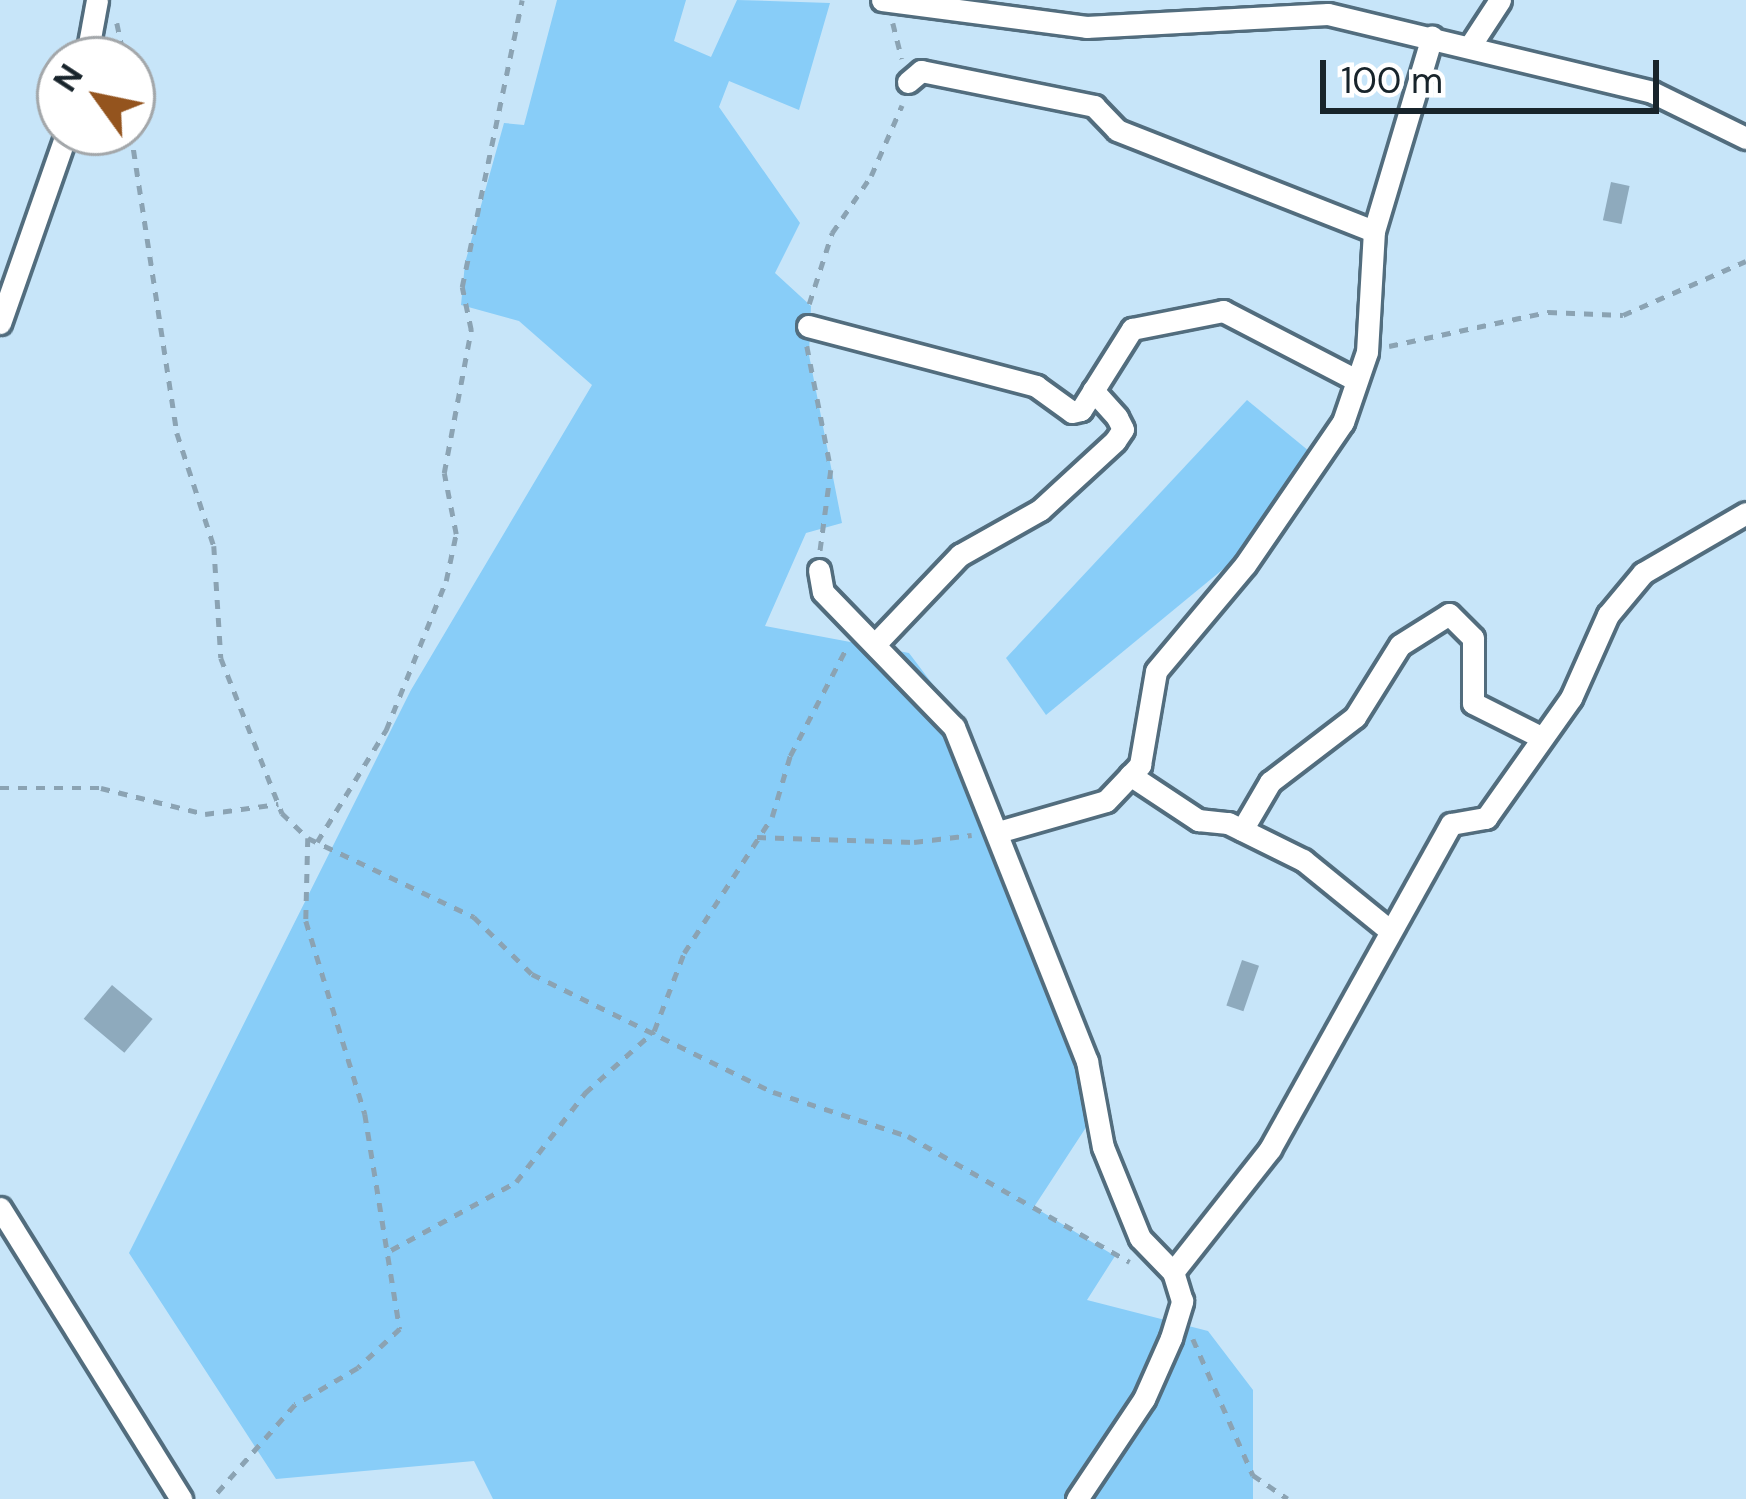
<!DOCTYPE html>
<style>
body{margin:0}
#map{position:relative;width:1746px;height:1499px;overflow:hidden;background:#c7e5f9;font-family:"DM Sans",sans-serif}
div>[style]{position:absolute}
.green>*{inset:0;background:#88cdf8}
.building>*{inset:0;background:#8eaabd;transform-origin:0 0}
.path>*{height:4.5px;margin-top:-2.25px;transform-origin:0;background:repeating-linear-gradient(90deg,#8ba3b3 0 9px,transparent 0 18px)}
.roads{filter:drop-shadow(3px 0 #526d7e) drop-shadow(-3px 0 #526d7e) drop-shadow(0 3px #526d7e) drop-shadow(0 -3px #526d7e)}
.street>*{height:21px;margin:-10.5px;padding:0 10.5px;transform-origin:10.5px;border-radius:10.5px;background:#fff}
span{translate:-50% -50%;white-space:nowrap;text-align:center;line-height:1.15;-webkit-text-stroke:9px #fff;paint-order:stroke}
.north{position:absolute;left:36px;top:36px;width:120px;height:120px;box-sizing:border-box;background:#fff;border:3px solid #a3a7aa;border-radius:50%;rotate:303deg;font-size:33px;font-weight:700;line-height:48px;text-align:center;color:#18242b}
.north::after{content:'';display:block;margin:auto;width:42px;height:54px;background:#94541e;clip-path:polygon(50% 0,100% 100%,50% 72%,0 100%)}
.scale{position:absolute;left:1320px;top:60px;width:339px;height:54px;box-sizing:border-box;border:6px solid #18242b;border-top:0;padding-left:15px;font-size:36px;line-height:42px;white-space:nowrap;color:#18242b;-webkit-text-stroke:9px #fff;paint-order:stroke}
</style>
<div id="map">
<div class="green">
<i style="clip-path:polygon(557px 0,686px 0,674px 41px,711px 57px,737px 0,830px 3px,799px 110px,729px 81px,719px 107px,800px 223px,775px 273px,811px 306px,809px 355px,842px 523px,806px 533px,765px 626px,909px 653px,965px 727px,1098px 1109px,1034px 1207px,1115px 1256px,1087px 1300px,1208px 1331px,1253px 1390px,1253px 1499px,493px 1499px,474px 1461px,276px 1479px,129px 1253px,411px 690px,592px 385px,519px 321px,461px 305px,465px 263px,504px 123px,524px 125px)"></i>
<i style="clip-path:polygon(1247px 400px,1315px 456px,1233px 561px,1046px 715px,1006px 658px)"></i>
</div>
<div class="building">
<i style="left:1611px;top:182px;width:19px;height:39px;rotate:12deg"></i>
<i style="left:1242px;top:960px;width:18px;height:48px;rotate:19deg"></i>
<i style="left:112px;top:985px;width:53px;height:44px;rotate:40deg"></i>
</div>
<div class="path">
<i style="left:117px;top:23px;width:38px;rotate:78deg"></i>
<i style="left:893px;top:23px;width:37px;rotate:76deg"></i>
<i style="left:131px;top:132px;width:304px;rotate:81.3deg"></i>
<i style="left:177px;top:433px;width:119px;rotate:71.9deg"></i>
<i style="left:214px;top:546px;width:112px;rotate:86.4deg"></i>
<i style="left:221px;top:658px;width:167px;rotate:68.5deg"></i>
<i style="left:282px;top:813px;width:36px;rotate:44deg"></i>
<i style="left:308px;top:838px;width:83px;rotate:91.4deg"></i>
<i style="left:306px;top:921px;width:202px;rotate:73deg"></i>
<i style="left:365px;top:1114px;width:218px;rotate:80.8deg"></i>
<i style="left:400px;top:1329px;width:57px;rotate:137.1deg"></i>
<i style="left:358px;top:1368px;width:73px;rotate:149.6deg"></i>
<i style="left:295px;top:1405px;width:125px;rotate:131.4deg"></i>
<i style="left:809px;top:304px;width:75px;rotate:-72.1deg"></i>
<i style="left:832px;top:233px;width:69px;rotate:-55.6deg"></i>
<i style="left:871px;top:176px;width:77px;rotate:-66.4deg"></i>
<i style="left:807px;top:346px;width:126px;rotate:79deg"></i>
<i style="left:831px;top:470px;width:83px;rotate:97.6deg"></i>
<i style="left:1389px;top:346px;width:163px;rotate:-12.1deg"></i>
<i style="left:1548px;top:312px;width:75px;rotate:2.3deg"></i>
<i style="left:1623px;top:315px;width:134px;rotate:-23.7deg"></i>
<i style="left:0;top:788px;width:101px"></i>
<i style="left:101px;top:788px;width:107px;rotate:14deg"></i>
<i style="left:205px;top:814px;width:74px;rotate:-7.8deg"></i>
<i style="left:757px;top:837px;width:157px;rotate:1.8deg"></i>
<i style="left:914px;top:842px;width:58px;rotate:-6.9deg"></i>
<i style="left:308px;top:838px;width:184px;rotate:25.4deg"></i>
<i style="left:474px;top:917px;width:81px;rotate:44.5deg"></i>
<i style="left:532px;top:974px;width:268px;rotate:26.1deg"></i>
<i style="left:773px;top:1092px;width:142px;rotate:18.1deg"></i>
<i style="left:908px;top:1136px;width:255px;rotate:29.6deg"></i>
<i style="left:317px;top:842px;width:132px;rotate:-58.4deg"></i>
<i style="left:386px;top:730px;width:161px;rotate:-68.1deg"></i>
<i style="left:446px;top:581px;width:48px;rotate:-78deg"></i>
<i style="left:456px;top:534px;width:62px;rotate:-101.1deg"></i>
<i style="left:444px;top:473px;width:146px;rotate:-79.3deg"></i>
<i style="left:471px;top:330px;width:44px;rotate:-101.8deg"></i>
<i style="left:462px;top:287px;width:293px;rotate:-78.2deg"></i>
<i style="left:391px;top:1250px;width:142px;rotate:-28.5deg"></i>
<i style="left:516px;top:1182px;width:113px;rotate:-52.2deg"></i>
<i style="left:585px;top:1093px;width:93px;rotate:-41.9deg"></i>
<i style="left:654px;top:1031px;width:84px;rotate:-69deg"></i>
<i style="left:684px;top:953px;width:162px;rotate:-57.1deg"></i>
<i style="left:772px;top:817px;width:64px;rotate:-73.6deg"></i>
<i style="left:790px;top:756px;width:123px;rotate:-62.4deg"></i>
<i style="left:1193px;top:1339px;width:149px;rotate:66.2deg"></i>
<i style="left:1253px;top:1475px;width:42px;rotate:34.4deg"></i>
</div>
<div class="roads">
<div class="street">
<i style="left:882px;top:0;width:206px;rotate:7.5deg"></i>
<i style="left:1086px;top:27px;width:242px;rotate:-3.1deg"></i>
<i style="left:1328px;top:14px;width:333px;rotate:13.5deg"></i>
<i style="left:1652px;top:92px;width:105px;rotate:26.1deg"></i>
<i style="left:1470px;top:46px;width:55px;rotate:-56.9deg"></i>
<i style="left:86px;top:60px;width:61px;rotate:-79.6deg"></i>
<i style="left:908px;top:82px;width:17px;rotate:-40deg"></i>
<i style="left:921px;top:71px;width:177px;rotate:11.4deg"></i>
<i style="left:1094px;top:106px;width:33px;rotate:46deg"></i>
<i style="left:1117px;top:130px;width:276px;rotate:21.5deg"></i>
<i style="left:0;top:323px;width:202px;rotate:-70.7deg"></i>
<i style="left:808px;top:326px;width:236px;rotate:14.7deg"></i>
<i style="left:1036px;top:386px;width:44px;rotate:35.8deg"></i>
<i style="left:1072px;top:412px;width:9px;rotate:-13deg"></i>
<i style="left:1081px;top:410px;width:96px;rotate:-57.8deg"></i>
<i style="left:1132px;top:329px;width:93px;rotate:-11.2deg"></i>
<i style="left:1223px;top:311px;width:148px;rotate:27.4deg"></i>
<i style="left:819px;top:570px;width:22px;rotate:80deg"></i>
<i style="left:823px;top:592px;width:188px;rotate:45.9deg"></i>
<i style="left:954px;top:727px;width:360px;rotate:68.3deg"></i>
<i style="left:1087px;top:1061px;width:87px;rotate:79.5deg"></i>
<i style="left:1103px;top:1147px;width:98px;rotate:67.9deg"></i>
<i style="left:1140px;top:1238px;width:47px;rotate:45.9deg"></i>
<i style="left:878px;top:641px;width:119px;rotate:-46.4deg"></i>
<i style="left:960px;top:555px;width:92px;rotate:-29.4deg"></i>
<i style="left:1040px;top:510px;width:102px;rotate:-42.6deg"></i>
<i style="left:1115px;top:441px;width:14px;rotate:-56deg"></i>
<i style="left:1123px;top:429px;width:13px;rotate:-117deg"></i>
<i style="left:1117px;top:417px;width:36px;rotate:-132deg"></i>
<i style="left:1130px;top:775px;width:82px;rotate:33.5deg"></i>
<i style="left:1198px;top:820px;width:30px;rotate:6deg"></i>
<i style="left:1228px;top:823px;width:84px;rotate:26.3deg"></i>
<i style="left:1303px;top:860px;width:111px;rotate:39.1deg"></i>
<i style="left:1242px;top:830px;width:56px;rotate:-59.7deg"></i>
<i style="left:1270px;top:782px;width:107px;rotate:-37.4deg"></i>
<i style="left:1355px;top:717px;width:85px;rotate:-58deg"></i>
<i style="left:1400px;top:645px;width:58px;rotate:-32.3deg"></i>
<i style="left:1449px;top:614px;width:34px;rotate:45deg"></i>
<i style="left:1473px;top:638px;width:65px;rotate:90deg"></i>
<i style="left:1473px;top:703px;width:76px;rotate:26.6deg"></i>
<i style="left:998px;top:832px;width:112px;rotate:-16deg"></i>
<i style="left:1106px;top:801px;width:50px;rotate:-46.6deg"></i>
<i style="left:1140px;top:765px;width:95px;rotate:-80.3deg"></i>
<i style="left:1156px;top:671px;width:138px;rotate:-50deg"></i>
<i style="left:1245px;top:565px;width:173px;rotate:-55.6deg"></i>
<i style="left:1343px;top:422px;width:74px;rotate:-71.1deg"></i>
<i style="left:1367px;top:352px;width:121px;rotate:-86.7deg"></i>
<i style="left:1374px;top:231px;width:203px;rotate:-73.4deg"></i>
<i style="left:0;top:1208px;width:343px;rotate:58.1deg"></i>
<i style="left:1077px;top:1499px;width:120px;rotate:-56.2deg"></i>
<i style="left:1144px;top:1399px;width:67px;rotate:-66.1deg"></i>
<i style="left:1171px;top:1338px;width:39px;rotate:-73deg"></i>
<i style="left:1182px;top:1301px;width:30px;rotate:-107deg"></i>
<i style="left:1173px;top:1272px;width:157px;rotate:-51.7deg"></i>
<i style="left:1270px;top:1149px;width:372px;rotate:-60.9deg"></i>
<i style="left:1451px;top:824px;width:36px;rotate:-10deg"></i>
<i style="left:1486px;top:818px;width:147px;rotate:-54.7deg"></i>
<i style="left:1571px;top:698px;width:91px;rotate:-66deg"></i>
<i style="left:1608px;top:615px;width:55px;rotate:-50.2deg"></i>
<i style="left:1643px;top:573px;width:119px;rotate:-30.2deg"></i>
</div>
</div>
<div class="north">N</div>
<div class="scale">100 m</div>
</div>
